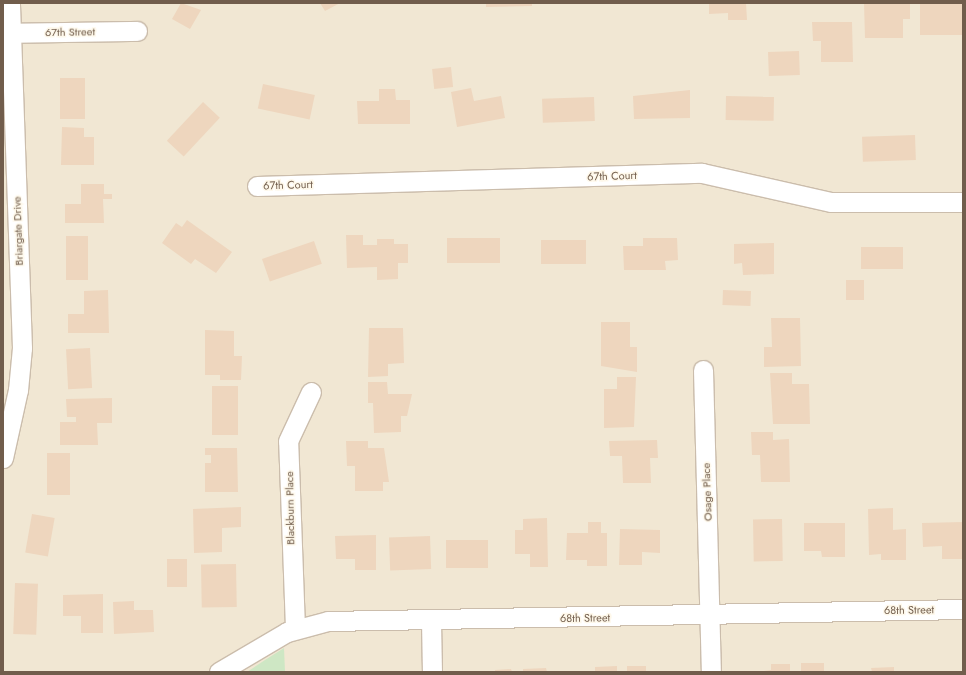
<!DOCTYPE html>
<style>
body{margin:0}
#map{position:relative;width:966px;height:675px;overflow:hidden;background:#faf4e4;font-family:Jost,sans-serif}
div>[style]{position:absolute}
.residential>*{inset:0;background:#f1e7d3;transform-origin:0 0}
.green>*{inset:0;background:#cee7c4}
.building>*{inset:0;background:#eed6be;transform-origin:0 0}
.roads{filter:drop-shadow(1px 0 #cbbdac) drop-shadow(-1px 0 #cbbdac) drop-shadow(0 1px #cbbdac) drop-shadow(0 -1px #cbbdac)}
.street>*{height:19px;margin:-9.5px;padding:0 9.5px;transform-origin:9.5px;border-radius:9.5px;background:#fff}
span{translate:-50% -50%;white-space:nowrap;text-align:center;line-height:1.15;-webkit-text-stroke:3px #fef8ea;paint-order:stroke}
.street-label{font-size:11px;color:#715d4c}
.frame{position:absolute;inset:0;border:4px solid #715d4c;pointer-events:none}
</style>
<div id="map">
<div class="residential">
<i style="left:3px;top:3px;width:960px;height:669px"></i>
</div>
<div class="green">
<i style="clip-path:polygon(284px 648px,285px 672px,247px 672px,265px 660px)"></i>
</div>
<div class="building">
<i style="clip-path:polygon(181px 3px,201px 10px,190px 29px,172px 19px)"></i>
<i style="clip-path:polygon(320px 3px,340px 3px,325px 11px)"></i>
<i style="clip-path:polygon(486px 3px,532px 3px,532px 6px,486px 7px)"></i>
<i style="clip-path:polygon(709px 3px,746px 3px,747px 20px,728px 20px,728px 13px,709px 14px)"></i>
<i style="clip-path:polygon(864px 3px,910px 3px,910px 19px,903px 19px,903px 38px,865px 38px)"></i>
<i style="left:920px;top:3px;width:43px;height:32px"></i>
<i style="clip-path:polygon(812px 22px,852px 22px,853px 62px,821px 62px,821px 41px,813px 41px)"></i>
<i style="left:799px;top:51px;width:24px;height:31px;rotate:88deg"></i>
<i style="left:451px;top:67px;width:20px;height:19px;rotate:84deg"></i>
<i style="left:60px;top:78px;width:25px;height:41px"></i>
<i style="left:263px;top:84px;width:53px;height:25px;rotate:12deg"></i>
<i style="clip-path:polygon(471px 88px,474px 101px,501px 96px,505px 118px,457px 127px,451px 92px)"></i>
<i style="clip-path:polygon(379px 89px,395px 89px,396px 100px,410px 100px,410px 124px,358px 124px,357px 101px,379px 101px)"></i>
<i style="clip-path:polygon(690px 90px,690px 118px,634px 119px,633px 96px)"></i>
<i style="left:726px;top:96px;width:48px;height:24px;rotate:1deg"></i>
<i style="left:594px;top:97px;width:24px;height:52px;rotate:88deg"></i>
<i style="left:203px;top:102px;width:23px;height:53px;rotate:43deg"></i>
<i style="clip-path:polygon(62px 127px,84px 128px,84px 137px,94px 137px,94px 165px,61px 165px)"></i>
<i style="left:915px;top:135px;width:25px;height:53px;rotate:88deg"></i>
<i style="clip-path:polygon(81px 184px,104px 184px,104px 194px,112px 194px,112px 199px,103px 199px,104px 223px,65px 223px,65px 204px,81px 204px)"></i>
<i style="clip-path:polygon(187px 220px,232px 252px,216px 273px,195px 259px,191px 264px,162px 243px,176px 223px,182px 227px)"></i>
<i style="clip-path:polygon(346px 235px,363px 235px,363px 245px,377px 245px,377px 239px,394px 239px,394px 244px,408px 244px,408px 263px,398px 263px,398px 279px,377px 280px,377px 267px,347px 268px)"></i>
<i style="left:66px;top:236px;width:22px;height:44px"></i>
<i style="left:447px;top:238px;width:53px;height:25px"></i>
<i style="clip-path:polygon(643px 238px,677px 238px,678px 260px,665px 261px,666px 270px,624px 270px,623px 246px,643px 246px)"></i>
<i style="left:541px;top:240px;width:45px;height:24px"></i>
<i style="left:314px;top:241px;width:24px;height:55px;rotate:71deg"></i>
<i style="clip-path:polygon(774px 243px,774px 274px,743px 275px,742px 263px,734px 264px,734px 244px)"></i>
<i style="left:903px;top:247px;width:22px;height:42px;rotate:90deg"></i>
<i style="left:846px;top:280px;width:18px;height:20px"></i>
<i style="clip-path:polygon(108px 290px,109px 333px,68px 333px,68px 314px,84px 314px,84px 291px)"></i>
<i style="left:723px;top:290px;width:28px;height:15px;rotate:2deg"></i>
<i style="clip-path:polygon(771px 318px,800px 318px,801px 366px,764px 367px,764px 347px,772px 347px)"></i>
<i style="clip-path:polygon(601px 322px,630px 322px,630px 347px,637px 347px,637px 372px,601px 366px)"></i>
<i style="clip-path:polygon(369px 328px,403px 328px,404px 363px,388px 364px,388px 376px,368px 377px)"></i>
<i style="clip-path:polygon(205px 330px,234px 331px,234px 356px,242px 356px,241px 380px,220px 380px,220px 375px,205px 375px)"></i>
<i style="left:90px;top:348px;width:40px;height:24px;rotate:87deg"></i>
<i style="clip-path:polygon(770px 373px,792px 373px,792px 384px,809px 384px,810px 424px,773px 424px)"></i>
<i style="clip-path:polygon(617px 377px,636px 377px,634px 427px,604px 428px,604px 389px,617px 389px)"></i>
<i style="clip-path:polygon(368px 382px,387px 382px,388px 394px,412px 394px,407px 416px,401px 416px,401px 432px,374px 433px,373px 403px,368px 403px)"></i>
<i style="left:212px;top:386px;width:26px;height:49px"></i>
<i style="clip-path:polygon(112px 398px,112px 423px,97px 423px,98px 445px,60px 445px,60px 422px,76px 422px,76px 417px,67px 417px,66px 399px)"></i>
<i style="clip-path:polygon(751px 432px,773px 432px,773px 440px,789px 439px,790px 482px,761px 482px,760px 455px,752px 455px)"></i>
<i style="clip-path:polygon(657px 440px,658px 458px,650px 458px,651px 483px,623px 483px,622px 456px,610px 456px,609px 441px)"></i>
<i style="clip-path:polygon(346px 441px,368px 441px,368px 448px,384px 448px,389px 482px,383px 482px,383px 491px,355px 491px,355px 466px,347px 466px)"></i>
<i style="clip-path:polygon(205px 448px,237px 448px,238px 492px,205px 492px,205px 463px,211px 463px,211px 455px,205px 455px)"></i>
<i style="left:47px;top:453px;width:23px;height:42px"></i>
<i style="clip-path:polygon(241px 507px,241px 527px,222px 528px,222px 552px,194px 553px,193px 509px)"></i>
<i style="clip-path:polygon(893px 508px,893px 530px,906px 529px,906px 560px,881px 560px,881px 554px,869px 555px,868px 509px)"></i>
<i style="left:32px;top:514px;width:23px;height:39px;rotate:10deg"></i>
<i style="clip-path:polygon(547px 518px,548px 567px,530px 567px,530px 554px,515px 554px,515px 530px,523px 530px,523px 519px)"></i>
<i style="left:782px;top:519px;width:42px;height:29px;rotate:89deg"></i>
<i style="clip-path:polygon(588px 522px,601px 522px,601px 533px,607px 533px,607px 566px,587px 566px,587px 560px,566px 560px,567px 533px,588px 533px)"></i>
<i style="clip-path:polygon(963px 522px,963px 559px,942px 559px,942px 546px,923px 547px,922px 523px)"></i>
<i style="clip-path:polygon(804px 523px,845px 523px,845px 557px,822px 557px,821px 551px,804px 551px)"></i>
<i style="clip-path:polygon(620px 529px,660px 530px,660px 553px,642px 552px,642px 565px,619px 565px)"></i>
<i style="clip-path:polygon(376px 535px,376px 570px,355px 570px,355px 559px,336px 559px,335px 536px)"></i>
<i style="left:430px;top:536px;width:33px;height:41px;rotate:88deg"></i>
<i style="left:488px;top:540px;width:28px;height:42px;rotate:90deg"></i>
<i style="left:167px;top:559px;width:20px;height:28px"></i>
<i style="left:236px;top:564px;width:43px;height:35px;rotate:89deg"></i>
<i style="left:15px;top:583px;width:23px;height:51px;rotate:2deg"></i>
<i style="clip-path:polygon(103px 594px,103px 633px,81px 633px,81px 616px,63px 616px,63px 595px)"></i>
<i style="clip-path:polygon(134px 601px,134px 610px,153px 610px,154px 632px,114px 634px,113px 602px)"></i>
<i style="left:801px;top:663px;width:23px;height:9px"></i>
<i style="clip-path:polygon(771px 664px,790px 664px,790px 672px,756px 672px,771px 670px)"></i>
<i style="clip-path:polygon(617px 666px,617px 672px,595px 672px,595px 667px)"></i>
<i style="left:627px;top:666px;width:19px;height:6px"></i>
<i style="clip-path:polygon(894px 667px,894px 672px,872px 672px,871px 668px)"></i>
<i style="clip-path:polygon(546px 668px,547px 672px,523px 672px,523px 669px)"></i>
<i style="clip-path:polygon(511px 669px,512px 672px,495px 672px,495px 670px)"></i>
</div>
<div class="roads">
<div class="street">
<i style="left:3px;top:33px;width:134px;rotate:-0.9deg"></i>
<i style="left:257px;top:186px;width:445px;rotate:-1.7deg"></i>
<i style="left:702px;top:173px;width:132px;rotate:12.7deg"></i>
<i style="left:831px;top:202px;width:132px"></i>
<i style="left:703px;top:370px;width:302px;rotate:88.5deg"></i>
<i style="left:3px;top:458px;width:70px;rotate:-77.6deg"></i>
<i style="left:18px;top:390px;width:42px;rotate:-84.6deg"></i>
<i style="left:22px;top:348px;width:345px;rotate:-92deg"></i>
<i style="left:431px;top:621px;width:51px;rotate:88.9deg"></i>
<i style="left:295px;top:628px;width:187px;rotate:-92.1deg"></i>
<i style="left:288px;top:441px;width:54px;rotate:-64.9deg"></i>
<i style="left:219px;top:672px;width:79px;rotate:-30.5deg"></i>
<i style="left:287px;top:632px;width:42px;rotate:-15deg"></i>
<i style="left:328px;top:621px;width:635px;rotate:-1.08deg"></i>
</div>
</div>
<div class="street-label">
<span style="left:70px;top:32px;rotate:-1deg">67th Street</span>
<span style="left:612px;top:176px;rotate:-2deg">67th Court</span>
<span style="left:288px;top:185px;rotate:-2deg">67th Court</span>
<span style="left:18px;top:231px;rotate:-92deg">Briargate Drive</span>
<span style="left:707px;top:492px;rotate:-92deg">Osage Place</span>
<span style="left:290px;top:508px;rotate:-91deg">Blackburn Place</span>
<span style="left:909px;top:610px;rotate:-1deg">68th Street</span>
<span style="left:585px;top:618px;rotate:-1deg">68th Street</span>
</div>
<div class="frame"></div>
</div>
